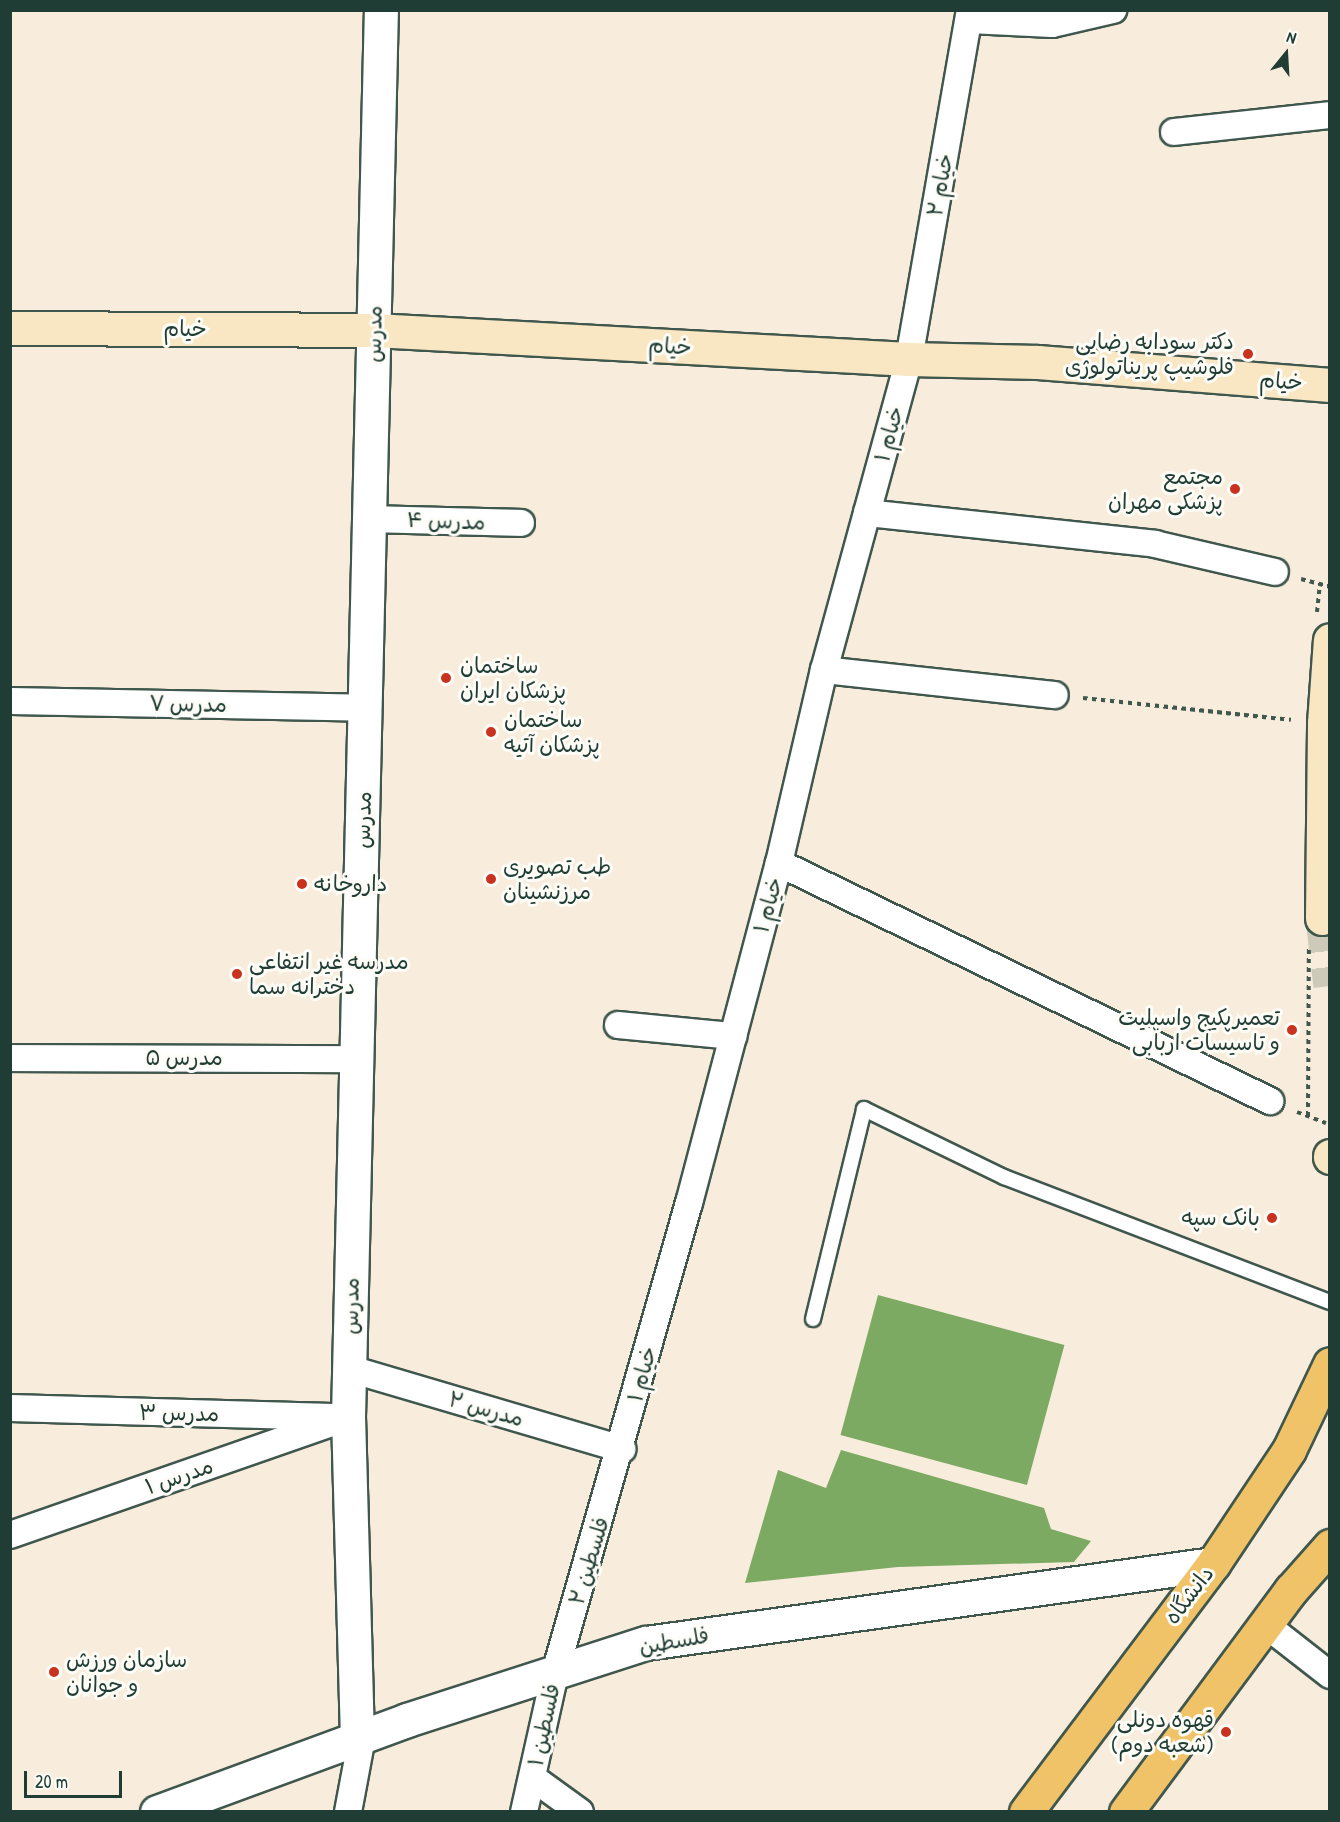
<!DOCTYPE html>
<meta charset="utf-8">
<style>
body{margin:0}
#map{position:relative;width:1340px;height:1822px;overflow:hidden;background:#f8eddc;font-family:"Patrick Hand","Playpen Sans Arabic",sans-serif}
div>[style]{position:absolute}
.forest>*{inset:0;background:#7daa62;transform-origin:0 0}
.secondary-tunnel>*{height:33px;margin-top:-16.5px;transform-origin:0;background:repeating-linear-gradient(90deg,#cdcaba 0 33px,transparent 0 49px)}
.path>*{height:4px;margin-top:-2px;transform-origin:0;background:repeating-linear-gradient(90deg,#40574d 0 4.5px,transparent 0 9px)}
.roads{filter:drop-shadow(2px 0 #40574d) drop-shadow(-2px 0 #40574d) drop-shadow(0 2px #40574d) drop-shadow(0 -2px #40574d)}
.service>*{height:14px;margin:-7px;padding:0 7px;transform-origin:7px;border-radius:7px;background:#fff}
.minor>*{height:26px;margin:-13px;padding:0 13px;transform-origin:13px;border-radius:13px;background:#fff}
.tertiary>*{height:33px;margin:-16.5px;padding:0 16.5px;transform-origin:16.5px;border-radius:16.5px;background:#fff}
.secondary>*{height:33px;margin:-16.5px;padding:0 16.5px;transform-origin:16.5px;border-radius:16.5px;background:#f9e7c3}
.primary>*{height:33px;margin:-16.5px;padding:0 16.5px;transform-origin:16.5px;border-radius:16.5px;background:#f0c369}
.dots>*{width:16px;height:16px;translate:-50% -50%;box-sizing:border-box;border:3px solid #fdfcf7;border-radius:50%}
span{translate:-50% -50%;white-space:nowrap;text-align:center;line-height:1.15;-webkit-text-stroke:6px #fdfcf7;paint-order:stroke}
.street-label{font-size:22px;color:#1f3d34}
.poi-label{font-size:22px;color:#1f3d34}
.right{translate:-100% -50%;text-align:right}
.left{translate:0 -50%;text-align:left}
.frame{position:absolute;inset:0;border:12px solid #1f3d34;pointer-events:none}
.north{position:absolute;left:1256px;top:24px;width:60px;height:60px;-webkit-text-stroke:4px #fdfcf7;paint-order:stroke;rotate:18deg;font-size:16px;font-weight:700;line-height:24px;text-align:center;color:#1f3d34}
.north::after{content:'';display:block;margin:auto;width:21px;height:27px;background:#1f3d34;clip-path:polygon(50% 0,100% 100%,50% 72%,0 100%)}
.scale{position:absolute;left:24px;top:1771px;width:98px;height:27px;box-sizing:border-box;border:3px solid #1f3d34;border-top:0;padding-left:8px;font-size:18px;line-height:21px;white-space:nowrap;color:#1f3d34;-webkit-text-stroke:4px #fdfcf7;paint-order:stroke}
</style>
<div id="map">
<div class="forest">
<i style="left:878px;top:1295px;width:193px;height:145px;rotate:15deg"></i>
<i style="clip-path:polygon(841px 1450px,1044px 1508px,1051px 1529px,1091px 1541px,1074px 1562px,898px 1567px,745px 1583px,778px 1470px,826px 1488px)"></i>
</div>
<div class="secondary-tunnel">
<i style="left:1322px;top:918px;width:68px;rotate:83.3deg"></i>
</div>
<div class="path">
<i style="left:1301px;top:579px;width:30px;rotate:15deg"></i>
<i style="left:1317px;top:612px;width:28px;rotate:-84deg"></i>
<i style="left:1083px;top:698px;width:209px;rotate:6deg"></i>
<i style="left:1297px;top:1112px;width:31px;rotate:21deg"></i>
<i style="left:1308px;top:1116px;width:167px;rotate:-89.7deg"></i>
</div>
<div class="roads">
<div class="service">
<i style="left:813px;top:1319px;width:216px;rotate:-76.3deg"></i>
<i style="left:864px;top:1109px;width:156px;rotate:25.9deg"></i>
<i style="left:1004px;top:1177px;width:349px;rotate:21deg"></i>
</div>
<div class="minor">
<i style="left:969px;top:20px;width:83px;rotate:2.8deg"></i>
<i style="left:1052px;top:24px;width:63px;rotate:-12.9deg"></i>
<i style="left:1174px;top:132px;width:157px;rotate:-6.2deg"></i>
<i style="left:867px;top:513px;width:290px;rotate:6.1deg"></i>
<i style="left:1155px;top:544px;width:123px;rotate:13.1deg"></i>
<i style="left:371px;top:519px;width:150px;rotate:1.5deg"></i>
<i style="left:824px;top:670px;width:232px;rotate:6.2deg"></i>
<i style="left:10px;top:701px;width:356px;rotate:1.1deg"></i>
<i style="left:779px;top:863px;width:546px;rotate:25.86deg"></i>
<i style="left:618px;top:1025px;width:116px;rotate:5.5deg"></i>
<i style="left:10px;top:1058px;width:348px;rotate:0.2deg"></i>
<i style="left:350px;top:1369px;width:284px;rotate:16.4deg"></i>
<i style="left:10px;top:1408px;width:323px;rotate:1.6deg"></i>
<i style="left:10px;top:1535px;width:358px;rotate:-19.2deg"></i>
<i style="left:1266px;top:1625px;width:81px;rotate:38deg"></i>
<i style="left:533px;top:1778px;width:58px;rotate:35.9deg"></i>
<i style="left:348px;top:1812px;width:76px;rotate:-79.4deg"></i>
<i style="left:524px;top:1812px;width:142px;rotate:-77.4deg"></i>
<i style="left:555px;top:1673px;width:489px;rotate:-74.1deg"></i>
<i style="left:689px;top:1203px;width:352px;rotate:-75.2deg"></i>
<i style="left:779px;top:863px;width:198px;rotate:-76.9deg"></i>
<i style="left:824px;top:670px;width:322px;rotate:-74.7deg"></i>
<i style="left:909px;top:359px;width:354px;rotate:-80.1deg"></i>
</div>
<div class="tertiary">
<i style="left:357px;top:1738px;width:321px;rotate:-91.6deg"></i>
<i style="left:348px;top:1417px;width:1407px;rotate:-88.66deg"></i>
<i style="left:157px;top:1812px;width:266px;rotate:-20.2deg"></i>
<i style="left:407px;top:1720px;width:251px;rotate:-17.9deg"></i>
<i style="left:646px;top:1643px;width:572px;rotate:-7.93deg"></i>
</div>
<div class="secondary">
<i style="left:10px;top:328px;width:364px;rotate:0.3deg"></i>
<i style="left:374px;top:330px;width:536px;rotate:3.1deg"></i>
<i style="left:909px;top:359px;width:129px;rotate:1.3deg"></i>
<i style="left:1038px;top:362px;width:293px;rotate:4.5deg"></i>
<i style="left:1322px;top:918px;width:195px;rotate:-89.4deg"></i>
<i style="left:1324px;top:723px;width:83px;rotate:-85.9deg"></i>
<i style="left:1330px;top:1156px;width:1px;rotate:90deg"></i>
</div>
<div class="primary">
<i style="left:1026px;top:1812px;width:311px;rotate:-53deg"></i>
<i style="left:1213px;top:1564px;width:137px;rotate:-56.3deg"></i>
<i style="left:1289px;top:1450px;width:95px;rotate:-64.5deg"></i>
<i style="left:1126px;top:1812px;width:277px;rotate:-53.4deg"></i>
<i style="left:1291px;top:1590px;width:59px;rotate:-48.4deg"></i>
</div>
</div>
<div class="dots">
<i style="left:1248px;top:354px;background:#c8321e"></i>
<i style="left:1235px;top:489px;background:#c8321e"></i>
<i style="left:446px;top:678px;background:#c8321e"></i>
<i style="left:491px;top:732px;background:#c8321e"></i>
<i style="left:491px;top:879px;background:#c8321e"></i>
<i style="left:302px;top:884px;background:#c8321e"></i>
<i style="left:237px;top:974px;background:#c8321e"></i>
<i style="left:1292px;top:1030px;background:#c8321e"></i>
<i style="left:1272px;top:1218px;background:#c8321e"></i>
<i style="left:54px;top:1672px;background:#c8321e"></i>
<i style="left:1226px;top:1732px;background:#c8321e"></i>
</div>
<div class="street-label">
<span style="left:940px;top:185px;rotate:-80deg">خیام ۲</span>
<span style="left:185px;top:329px">خیام</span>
<span style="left:374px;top:334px;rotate:-89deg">مدرس</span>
<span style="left:670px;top:346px;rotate:3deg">خیام</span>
<span style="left:1281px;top:381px;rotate:4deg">خیام</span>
<span style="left:889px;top:434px;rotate:-75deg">خیام ۱</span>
<span style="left:446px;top:521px;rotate:2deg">مدرس ۴</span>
<span style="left:188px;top:704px;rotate:1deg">مدرس ۷</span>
<span style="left:363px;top:820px;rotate:-89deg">مدرس</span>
<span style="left:768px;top:905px;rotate:-75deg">خیام ۱</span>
<span style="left:184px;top:1058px">مدرس ۵</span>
<span style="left:351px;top:1306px;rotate:-89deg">مدرس</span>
<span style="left:642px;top:1374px;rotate:-75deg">خیام ۱</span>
<span style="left:486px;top:1409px;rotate:16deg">مدرس ۲</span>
<span style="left:179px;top:1413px;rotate:1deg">مدرس ۳</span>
<span style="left:179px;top:1476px;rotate:-19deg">مدرس ۱</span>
<span style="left:589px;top:1561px;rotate:-73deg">فلسطین ۲</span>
<span style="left:1189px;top:1595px;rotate:-53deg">دانشگاه</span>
<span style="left:674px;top:1641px;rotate:-10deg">فلسطین</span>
<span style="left:544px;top:1725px;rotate:-78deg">فلسطین ۱</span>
</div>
<div class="poi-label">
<span class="right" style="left:1234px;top:354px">دکتر سودابه رضایی<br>فلوشیپ پریناتولوژی</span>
<span class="right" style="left:1223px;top:489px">مجتمع<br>پزشکی مهران</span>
<span class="left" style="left:460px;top:678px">ساختمان<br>پزشکان ایران</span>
<span class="left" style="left:504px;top:732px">ساختمان<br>پزشکان آتیه</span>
<span class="left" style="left:503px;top:879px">طب تصویری<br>مرزنشینان</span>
<span class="left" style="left:314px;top:884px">داروخانه</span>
<span class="left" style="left:249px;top:974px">مدرسه غیر انتفاعی<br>دخترانه سما</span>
<span class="right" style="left:1280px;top:1030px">تعمیرپکیج واسپلیت<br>و تاسیسات اربابی</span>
<span class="right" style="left:1260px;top:1218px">بانک سپه</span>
<span class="left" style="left:66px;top:1672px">سازمان ورزش<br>و جوانان</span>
<span class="right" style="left:1214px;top:1732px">قهوه دونلی<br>(شعبه دوم)</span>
</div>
<div class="frame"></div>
<div class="north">N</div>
<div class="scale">20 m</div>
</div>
